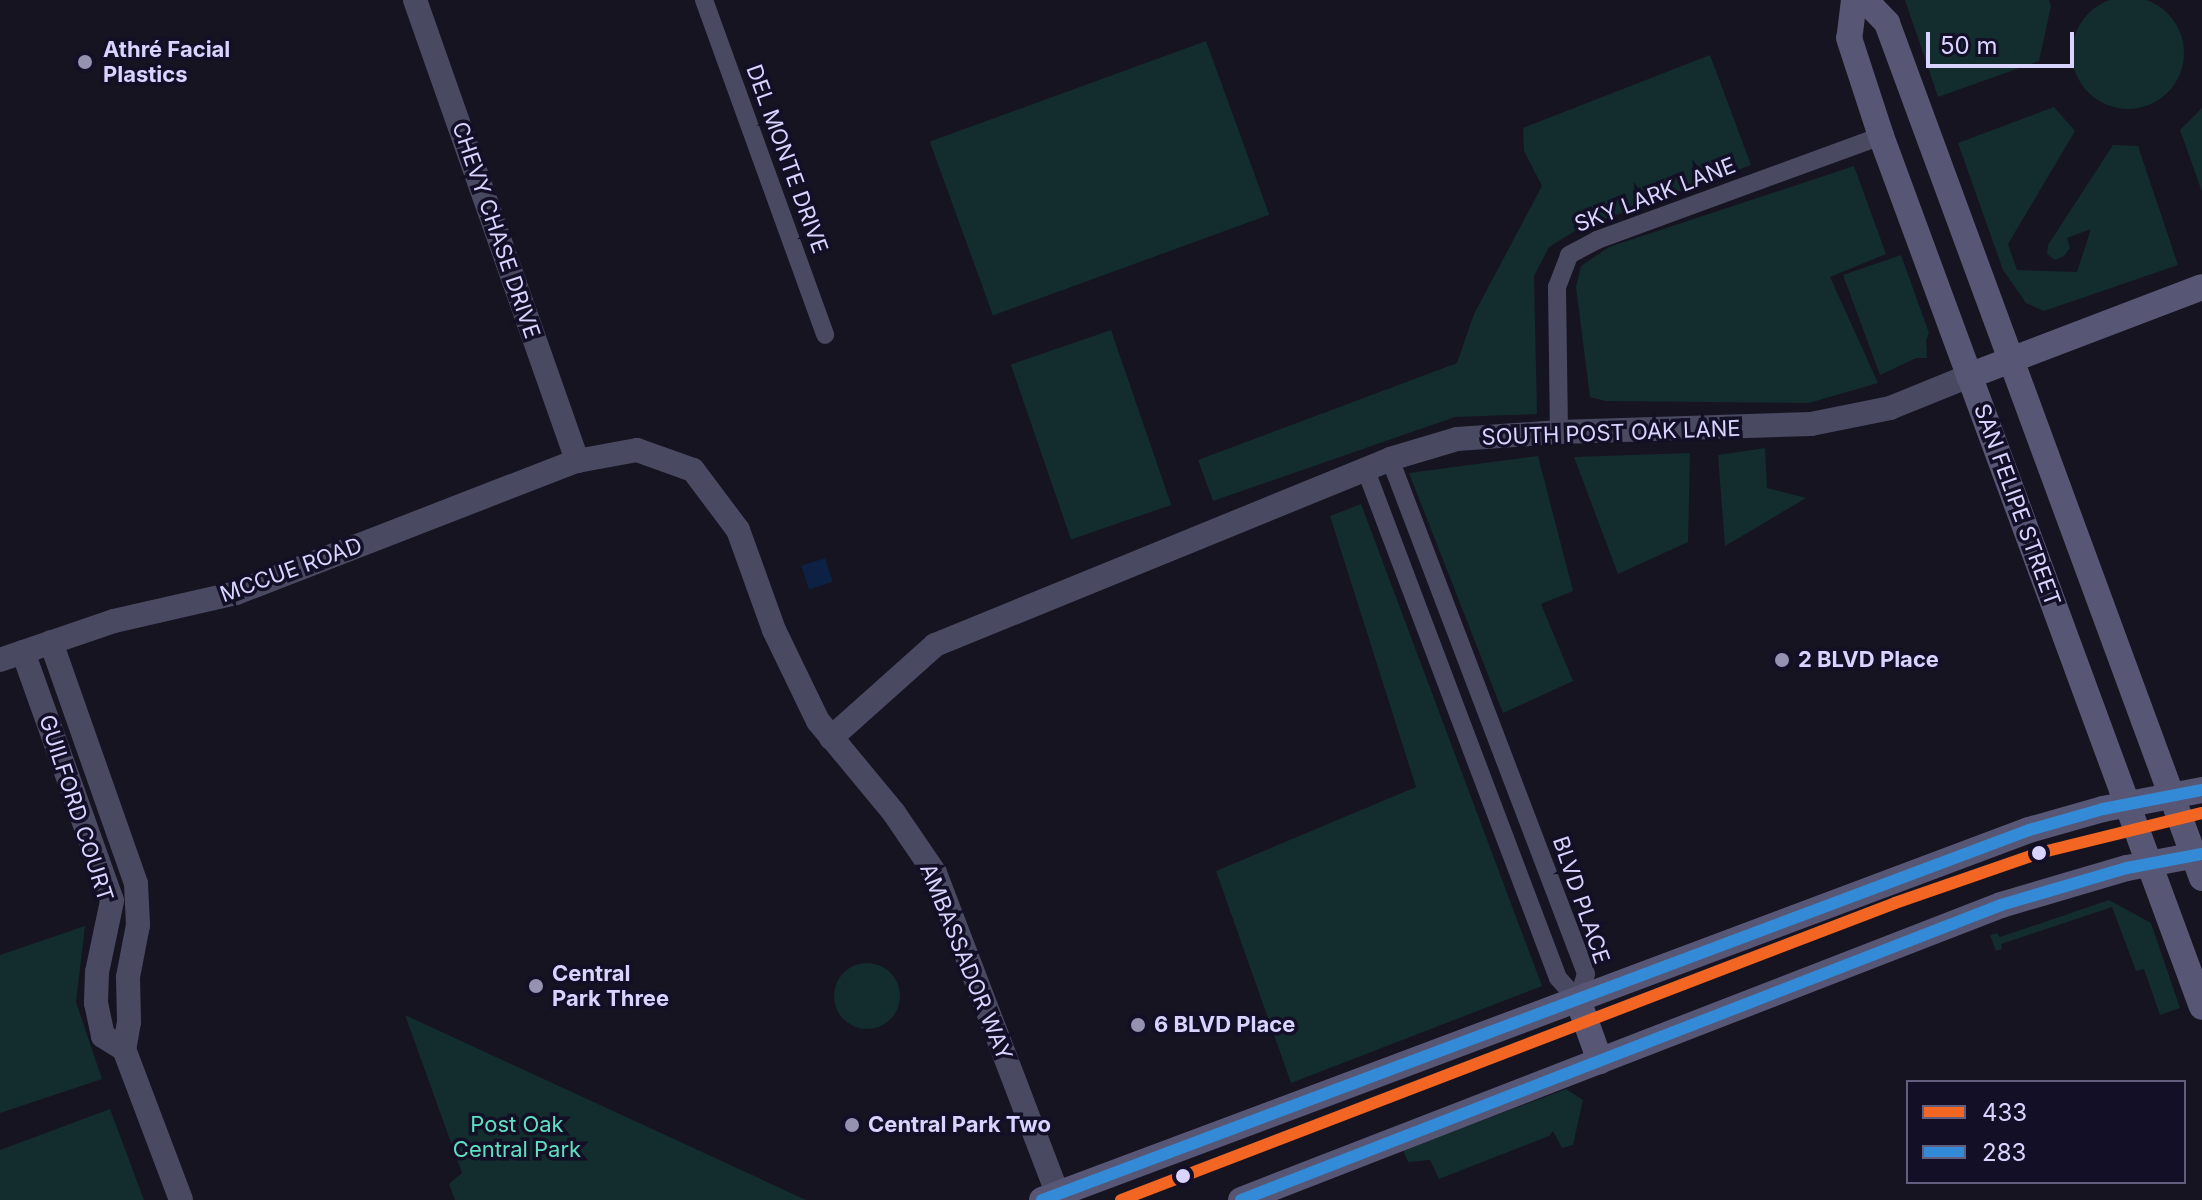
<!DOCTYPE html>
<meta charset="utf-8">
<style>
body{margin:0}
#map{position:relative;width:2202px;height:1200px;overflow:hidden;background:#161421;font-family:Inter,sans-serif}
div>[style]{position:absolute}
.green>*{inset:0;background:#132c2d;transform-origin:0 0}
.round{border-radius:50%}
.water>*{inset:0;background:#0d2144;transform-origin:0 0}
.minor>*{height:18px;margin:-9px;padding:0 9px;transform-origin:9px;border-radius:9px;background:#4a4962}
.tertiary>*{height:24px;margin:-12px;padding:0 12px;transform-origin:12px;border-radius:12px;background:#4a4962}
.secondary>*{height:26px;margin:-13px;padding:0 13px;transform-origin:13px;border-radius:13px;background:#575674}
.bus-1>*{height:12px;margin:-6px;padding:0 6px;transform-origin:6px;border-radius:6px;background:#f26522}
.bus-2>*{height:12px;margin:-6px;padding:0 6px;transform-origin:6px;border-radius:6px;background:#338bd7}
.dots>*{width:22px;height:22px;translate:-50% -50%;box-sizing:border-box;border:4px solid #130f26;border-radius:50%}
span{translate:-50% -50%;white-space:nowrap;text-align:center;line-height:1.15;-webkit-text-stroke:7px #130f26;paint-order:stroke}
.poi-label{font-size:22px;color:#d9d4ff;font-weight:700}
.left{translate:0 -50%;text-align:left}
.street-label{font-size:22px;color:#d9d4ff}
.park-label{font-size:22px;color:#5fe0c0}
.legend{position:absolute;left:1906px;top:1080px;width:280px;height:104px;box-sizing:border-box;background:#130f26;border:2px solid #625e7d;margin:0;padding:10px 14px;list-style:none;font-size:24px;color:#d9d4ff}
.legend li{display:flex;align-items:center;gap:16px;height:40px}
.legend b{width:40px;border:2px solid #625e7d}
.scale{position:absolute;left:1926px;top:32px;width:148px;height:36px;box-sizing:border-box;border:4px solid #d9d4ff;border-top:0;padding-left:10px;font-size:24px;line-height:28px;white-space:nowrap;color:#d9d4ff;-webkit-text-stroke:6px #130f26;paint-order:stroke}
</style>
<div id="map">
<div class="green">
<i class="round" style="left:2072px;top:-3px;width:112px;height:112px"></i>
<i style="clip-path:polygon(1905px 0,2049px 0,2051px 6px,2039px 61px,1938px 97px)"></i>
<i style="left:1206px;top:41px;width:185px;height:294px;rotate:70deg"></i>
<i style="clip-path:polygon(1710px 55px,1751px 165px,1578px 229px,1549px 247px,1534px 276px,1537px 414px,1455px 417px,1213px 501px,1198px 460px,1457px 363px,1474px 314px,1542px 186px,1524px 151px,1523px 128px)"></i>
<i style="clip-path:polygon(2054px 107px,2075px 131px,2008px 244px,2017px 270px,2077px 272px,2091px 229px,2067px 238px,2070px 248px,2064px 256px,2055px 260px,2047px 254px,2048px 245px,2113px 145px,2138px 146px,2178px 265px,2044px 311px,2026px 303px,2003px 270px,1958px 143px)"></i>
<i style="clip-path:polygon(2202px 108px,2202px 192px,2180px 130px)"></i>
<i style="clip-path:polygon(1854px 166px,1886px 254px,1830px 277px,1878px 383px,1809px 403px,1605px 401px,1590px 397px,1576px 287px,1581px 266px,1609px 247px)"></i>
<i style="clip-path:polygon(1901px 255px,1929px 333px,1926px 340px,1927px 358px,1916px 358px,1880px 375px,1843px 275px)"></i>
<i style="left:1111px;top:330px;width:185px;height:106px;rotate:71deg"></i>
<i style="clip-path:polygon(1765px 448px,1767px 488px,1806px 498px,1725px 546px,1718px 455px)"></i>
<i style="clip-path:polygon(1690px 453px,1688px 542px,1618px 574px,1574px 457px)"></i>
<i style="clip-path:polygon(1538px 456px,1573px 591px,1541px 604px,1573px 681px,1503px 713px,1409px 473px)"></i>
<i style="clip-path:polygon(1361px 504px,1542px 986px,1291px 1083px,1216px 871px,1416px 787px,1330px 516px)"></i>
<i style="clip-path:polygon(2109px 900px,2151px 923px,2180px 1008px,2160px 1015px,2144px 969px,2136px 971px,2112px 907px,2001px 944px,2002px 949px,1996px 951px,1990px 935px,1997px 933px,2000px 937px)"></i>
<i style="clip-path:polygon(85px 926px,76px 1002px,102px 1079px,0 1113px,0 955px)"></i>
<i class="round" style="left:834px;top:963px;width:66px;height:66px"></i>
<i style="clip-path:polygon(405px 1015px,806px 1200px,455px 1200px,449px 1184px,462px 1173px)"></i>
<i style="clip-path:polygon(1566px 1089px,1583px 1100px,1573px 1145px,1562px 1148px,1553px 1131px,1549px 1136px,1439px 1179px,1430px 1160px,1408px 1162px,1403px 1150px)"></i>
<i style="clip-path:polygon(110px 1109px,144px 1200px,0 1200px,0 1150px)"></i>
</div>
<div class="water">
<i style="left:825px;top:558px;width:25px;height:25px;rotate:72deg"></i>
</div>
<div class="minor">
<i style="left:704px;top:0;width:356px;rotate:70.1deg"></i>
<i style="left:1559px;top:432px;width:145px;rotate:-90.8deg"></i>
<i style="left:1557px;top:287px;width:34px;rotate:-69deg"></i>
<i style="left:1569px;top:255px;width:32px;rotate:-28deg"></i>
<i style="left:1597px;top:240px;width:302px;rotate:-20.1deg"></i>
<i style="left:1365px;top:468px;width:545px;rotate:69.27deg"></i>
<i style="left:1558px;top:978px;width:30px;rotate:48deg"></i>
<i style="left:1578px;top:1000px;width:27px;rotate:-73deg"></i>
<i style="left:1586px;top:974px;width:6px;rotate:-108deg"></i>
<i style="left:1584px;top:968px;width:545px;rotate:-110.86deg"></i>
</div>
<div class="tertiary">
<i style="left:415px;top:0;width:489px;rotate:70.6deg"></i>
<i style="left:51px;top:642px;width:256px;rotate:70.6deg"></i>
<i style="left:136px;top:884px;width:41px;rotate:87.2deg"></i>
<i style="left:138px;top:925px;width:53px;rotate:100.9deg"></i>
<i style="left:128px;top:977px;width:45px;rotate:88.7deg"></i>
<i style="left:129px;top:1022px;width:27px;rotate:100deg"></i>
<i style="left:124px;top:1049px;width:161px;rotate:69.3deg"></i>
<i style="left:23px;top:652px;width:264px;rotate:70.3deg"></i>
<i style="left:112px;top:901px;width:73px;rotate:101.9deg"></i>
<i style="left:97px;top:972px;width:31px;rotate:92deg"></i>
<i style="left:96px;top:1003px;width:34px;rotate:78deg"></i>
<i style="left:103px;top:1036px;width:25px;rotate:32deg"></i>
<i style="left:0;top:660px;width:120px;rotate:-18.9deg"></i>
<i style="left:114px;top:621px;width:125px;rotate:-12.9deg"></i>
<i style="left:236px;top:593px;width:366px;rotate:-21.2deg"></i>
<i style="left:577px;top:461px;width:61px;rotate:-10.4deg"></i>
<i style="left:637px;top:450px;width:59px;rotate:19.7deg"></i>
<i style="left:693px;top:470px;width:75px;rotate:53.1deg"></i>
<i style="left:738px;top:530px;width:106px;rotate:70.2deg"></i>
<i style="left:774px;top:630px;width:101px;rotate:64.2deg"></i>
<i style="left:818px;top:721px;width:119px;rotate:50.4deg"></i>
<i style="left:894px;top:813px;width:73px;rotate:55.7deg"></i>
<i style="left:935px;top:873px;width:350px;rotate:69.1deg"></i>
<i style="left:831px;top:738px;width:140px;rotate:-41.8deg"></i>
<i style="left:935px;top:645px;width:492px;rotate:-22.2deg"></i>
<i style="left:1390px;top:459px;width:70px;rotate:-16.6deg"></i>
<i style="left:1457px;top:439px;width:102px;rotate:-3.9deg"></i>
<i style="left:1559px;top:432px;width:252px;rotate:-1.8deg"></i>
<i style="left:1811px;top:424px;width:81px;rotate:-11.4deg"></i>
<i style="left:1890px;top:408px;width:85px;rotate:-22.1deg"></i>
</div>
<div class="secondary">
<i style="left:1854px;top:0;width:38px;rotate:97deg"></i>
<i style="left:1849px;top:38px;width:103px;rotate:71.9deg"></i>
<i style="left:1881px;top:136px;width:928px;rotate:69.77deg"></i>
<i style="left:1865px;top:0;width:32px;rotate:46deg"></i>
<i style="left:1887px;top:23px;width:911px;rotate:69.78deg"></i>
<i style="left:1969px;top:376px;width:249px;rotate:-20.9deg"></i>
<i style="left:1578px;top:1000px;width:65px;rotate:70.2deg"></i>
<i style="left:1042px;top:1200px;width:1054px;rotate:-20.55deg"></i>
<i style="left:2029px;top:830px;width:77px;rotate:-15.8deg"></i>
<i style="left:2103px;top:809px;width:101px;rotate:-10.9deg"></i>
<i style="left:1241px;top:1200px;width:815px;rotate:-21.21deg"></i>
<i style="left:2001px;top:905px;width:131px;rotate:-16.4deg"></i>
<i style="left:2127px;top:868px;width:76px;rotate:-10.6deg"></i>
</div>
<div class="bus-1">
<i style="left:1121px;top:1200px;width:829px;rotate:-20.99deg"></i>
<i style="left:1895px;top:903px;width:152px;rotate:-19.1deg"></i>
<i style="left:2039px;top:853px;width:168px;rotate:-13.8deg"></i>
</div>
<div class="bus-2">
<i style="left:1042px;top:1200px;width:1054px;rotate:-20.55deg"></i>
<i style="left:2029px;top:830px;width:77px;rotate:-15.8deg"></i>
<i style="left:2103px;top:809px;width:101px;rotate:-10.9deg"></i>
<i style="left:1241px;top:1200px;width:815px;rotate:-21.21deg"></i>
<i style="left:2001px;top:905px;width:131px;rotate:-16.4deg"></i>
<i style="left:2127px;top:868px;width:76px;rotate:-10.6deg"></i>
</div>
<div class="dots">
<i style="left:85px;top:62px;background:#9591b1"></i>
<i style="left:1782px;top:660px;background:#9591b1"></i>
<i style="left:2039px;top:853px;background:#d9d4ff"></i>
<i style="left:536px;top:986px;background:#9591b1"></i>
<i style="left:1138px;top:1025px;background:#9591b1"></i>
<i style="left:852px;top:1125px;background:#9591b1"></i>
<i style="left:1183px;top:1176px;background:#d9d4ff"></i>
</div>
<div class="poi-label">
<span class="left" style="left:103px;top:62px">Athré Facial<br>Plastics</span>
<span class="left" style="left:1798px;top:660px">2 BLVD Place</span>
<span class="left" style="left:552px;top:986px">Central<br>Park Three</span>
<span class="left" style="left:1154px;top:1025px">6 BLVD Place</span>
<span class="left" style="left:868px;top:1125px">Central Park Two</span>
</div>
<div class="street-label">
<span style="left:787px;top:159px;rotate:70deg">DEL MONTE DRIVE</span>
<span style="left:1655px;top:195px;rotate:-21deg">SKY LARK LANE</span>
<span style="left:496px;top:230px;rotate:71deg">CHEVY CHASE DRIVE</span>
<span style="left:1611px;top:433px;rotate:-2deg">SOUTH POST OAK LANE</span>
<span style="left:2017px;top:505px;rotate:70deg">SAN FELIPE STREET</span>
<span style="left:291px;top:570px;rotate:-20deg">MCCUE ROAD</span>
<span style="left:76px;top:808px;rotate:72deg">GUILFORD COURT</span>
<span style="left:1581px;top:900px;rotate:71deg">BLVD PLACE</span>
<span style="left:966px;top:962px;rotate:68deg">AMBASSADOR WAY</span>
</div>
<div class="park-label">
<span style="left:517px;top:1137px">Post Oak<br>Central Park</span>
</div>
<ul class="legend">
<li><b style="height:10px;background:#f26522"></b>433</li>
<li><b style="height:10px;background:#338bd7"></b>283</li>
</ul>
<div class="scale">50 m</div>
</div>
